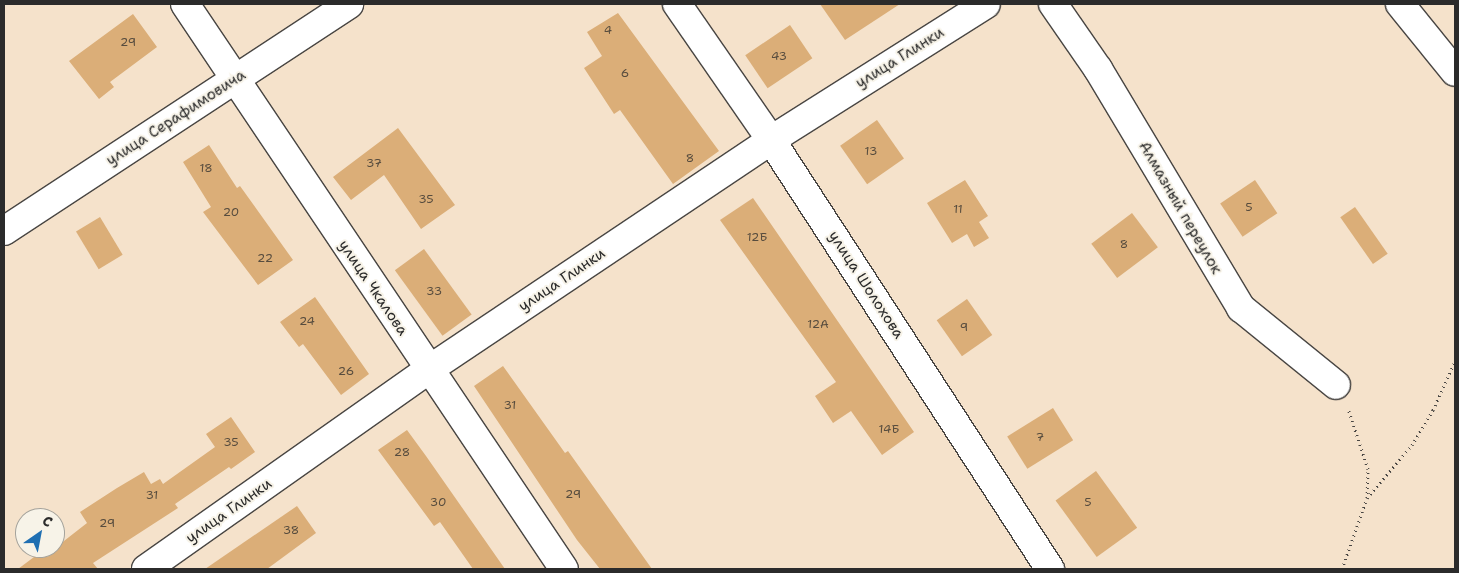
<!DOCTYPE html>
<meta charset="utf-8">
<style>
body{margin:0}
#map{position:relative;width:1459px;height:573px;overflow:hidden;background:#f5e2cb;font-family:"Shantell Sans",sans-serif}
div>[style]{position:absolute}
.building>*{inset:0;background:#dbae78;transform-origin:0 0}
.path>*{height:3px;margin-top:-1.5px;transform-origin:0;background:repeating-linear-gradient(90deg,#494643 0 1px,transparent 0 5px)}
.roads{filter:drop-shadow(1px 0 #494643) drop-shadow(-1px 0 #494643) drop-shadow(0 1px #494643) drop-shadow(0 -1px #494643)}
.street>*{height:28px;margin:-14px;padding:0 14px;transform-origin:14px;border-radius:14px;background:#fff}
span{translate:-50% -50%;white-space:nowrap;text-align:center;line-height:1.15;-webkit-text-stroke:4px #f7f3e8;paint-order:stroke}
.number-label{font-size:12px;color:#574c3e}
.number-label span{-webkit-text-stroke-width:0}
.street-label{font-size:15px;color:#2b2b2b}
.frame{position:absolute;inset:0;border:5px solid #2b2b2b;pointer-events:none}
.north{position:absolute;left:15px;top:508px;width:50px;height:50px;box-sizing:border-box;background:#f7f3e8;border:1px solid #a5a39c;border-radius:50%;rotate:33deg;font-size:14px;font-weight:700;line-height:20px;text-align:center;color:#2b2b2b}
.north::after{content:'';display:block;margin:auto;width:18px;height:22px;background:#1f6fb2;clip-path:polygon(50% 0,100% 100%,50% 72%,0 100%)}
</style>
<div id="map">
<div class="building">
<i style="clip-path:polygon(820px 4px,900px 4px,845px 40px)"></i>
<i style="clip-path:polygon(618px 13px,719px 151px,673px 184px,620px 110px,614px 114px,584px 68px,602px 56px,587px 32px)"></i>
<i style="clip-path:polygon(133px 14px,157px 47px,110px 82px,114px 87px,99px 99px,69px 61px)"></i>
<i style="left:790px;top:25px;width:40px;height:54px;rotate:56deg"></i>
<i style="left:877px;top:120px;width:47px;height:45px;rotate:55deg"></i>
<i style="clip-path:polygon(398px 128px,455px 205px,421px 229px,384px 175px,351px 200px,333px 177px)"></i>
<i style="clip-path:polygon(209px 145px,237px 188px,240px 186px,293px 260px,258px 285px,203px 212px,211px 207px,183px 162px)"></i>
<i style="clip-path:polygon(965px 180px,988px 216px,979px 222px,989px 238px,974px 247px,967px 234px,952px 243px,927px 203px)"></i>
<i style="left:1255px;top:180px;width:40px;height:42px;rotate:56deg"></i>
<i style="clip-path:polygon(753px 198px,914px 432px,882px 455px,851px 411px,833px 423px,815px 396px,836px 382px,720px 220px)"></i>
<i style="left:1355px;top:207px;width:57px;height:18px;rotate:55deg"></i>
<i style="left:1132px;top:213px;width:43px;height:51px;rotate:53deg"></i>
<i style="left:100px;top:217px;width:44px;height:28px;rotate:59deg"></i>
<i style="left:424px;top:249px;width:81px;height:36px;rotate:54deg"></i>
<i style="clip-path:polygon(315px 297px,369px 374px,341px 395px,303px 344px,299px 347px,280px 322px)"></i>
<i style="left:967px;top:299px;width:44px;height:37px;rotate:55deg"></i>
<i style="clip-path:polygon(503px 366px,565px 453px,568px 451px,652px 569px,600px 569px,577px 540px,474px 386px)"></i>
<i style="left:1053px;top:408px;width:38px;height:54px;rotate:58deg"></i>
<i style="clip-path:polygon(231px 417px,255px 452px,231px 469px,229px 467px,175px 504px,178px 508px,93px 563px,98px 569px,18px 569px,46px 548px,55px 548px,87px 523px,80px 512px,117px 488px,144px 472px,151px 484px,160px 479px,163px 484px,215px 447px,206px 434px)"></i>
<i style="clip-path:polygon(407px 430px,426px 456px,505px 569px,473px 569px,440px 522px,434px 526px,378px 450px)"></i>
<i style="left:1096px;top:471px;width:70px;height:50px;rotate:54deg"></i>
<i style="clip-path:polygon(297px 506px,316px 533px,267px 569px,205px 569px)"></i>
</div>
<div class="path">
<i style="left:1367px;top:498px;width:70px;rotate:-49.7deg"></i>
<i style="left:1412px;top:445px;width:41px;rotate:-59deg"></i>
<i style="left:1433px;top:410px;width:54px;rotate:-65.8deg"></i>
<i style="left:1342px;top:569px;width:75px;rotate:-70.6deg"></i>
<i style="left:1367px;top:498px;width:29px;rotate:-88deg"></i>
<i style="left:1368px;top:469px;width:64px;rotate:-108.2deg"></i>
</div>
<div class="roads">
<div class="street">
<i style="left:185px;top:4px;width:680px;rotate:56.15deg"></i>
<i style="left:677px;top:4px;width:165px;rotate:55.3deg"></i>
<i style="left:771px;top:140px;width:512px;rotate:56.96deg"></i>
<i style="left:1053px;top:4px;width:79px;rotate:55.3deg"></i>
<i style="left:1098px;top:69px;width:279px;rotate:59.1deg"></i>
<i style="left:1241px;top:308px;width:122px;rotate:39deg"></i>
<i style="left:1400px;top:4px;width:87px;rotate:51deg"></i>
<i style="left:4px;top:231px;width:413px;rotate:-33.3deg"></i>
<i style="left:146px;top:569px;width:345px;rotate:-35.2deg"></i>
<i style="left:428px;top:370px;width:413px;rotate:-33.8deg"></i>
<i style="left:771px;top:140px;width:254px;rotate:-32.3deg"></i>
</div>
</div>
<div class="number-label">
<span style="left:608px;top:31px">4</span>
<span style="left:128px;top:43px">29</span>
<span style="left:779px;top:57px">43</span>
<span style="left:625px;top:74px">6</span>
<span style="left:871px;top:152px">13</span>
<span style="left:690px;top:159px">8</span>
<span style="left:374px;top:164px">37</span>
<span style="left:206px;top:169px">18</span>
<span style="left:426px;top:200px">35</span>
<span style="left:1249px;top:208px">5</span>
<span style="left:958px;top:210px">11</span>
<span style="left:231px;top:213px">20</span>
<span style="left:757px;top:238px">12Б</span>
<span style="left:1124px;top:245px">8</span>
<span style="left:265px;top:259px">22</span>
<span style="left:434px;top:292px">33</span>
<span style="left:307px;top:322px">24</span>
<span style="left:818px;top:325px">12А</span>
<span style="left:964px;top:328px">9</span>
<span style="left:346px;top:372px">26</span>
<span style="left:510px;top:406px">31</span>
<span style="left:889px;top:430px">14Б</span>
<span style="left:1040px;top:438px">7</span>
<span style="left:231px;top:443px">35</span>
<span style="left:402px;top:453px">28</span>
<span style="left:573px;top:495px">29</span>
<span style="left:152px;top:496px">31</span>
<span style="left:438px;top:503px">30</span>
<span style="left:1088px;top:503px">5</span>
<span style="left:107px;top:524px">29</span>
<span style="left:291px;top:531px">38</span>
</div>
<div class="street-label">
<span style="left:900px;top:58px;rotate:-32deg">улица Глинки</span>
<span style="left:176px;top:118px;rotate:-33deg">улица Серафимовича</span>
<span style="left:1180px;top:208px;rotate:60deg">Алмазный переулок</span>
<span style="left:562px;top:280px;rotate:-34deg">улица Глинки</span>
<span style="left:866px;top:285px;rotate:57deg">улица Шолохова</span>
<span style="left:373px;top:288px;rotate:56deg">улица Чкалова</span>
<span style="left:229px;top:511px;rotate:-35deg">улица Глинки</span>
</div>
<div class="frame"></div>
<div class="north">С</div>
</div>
